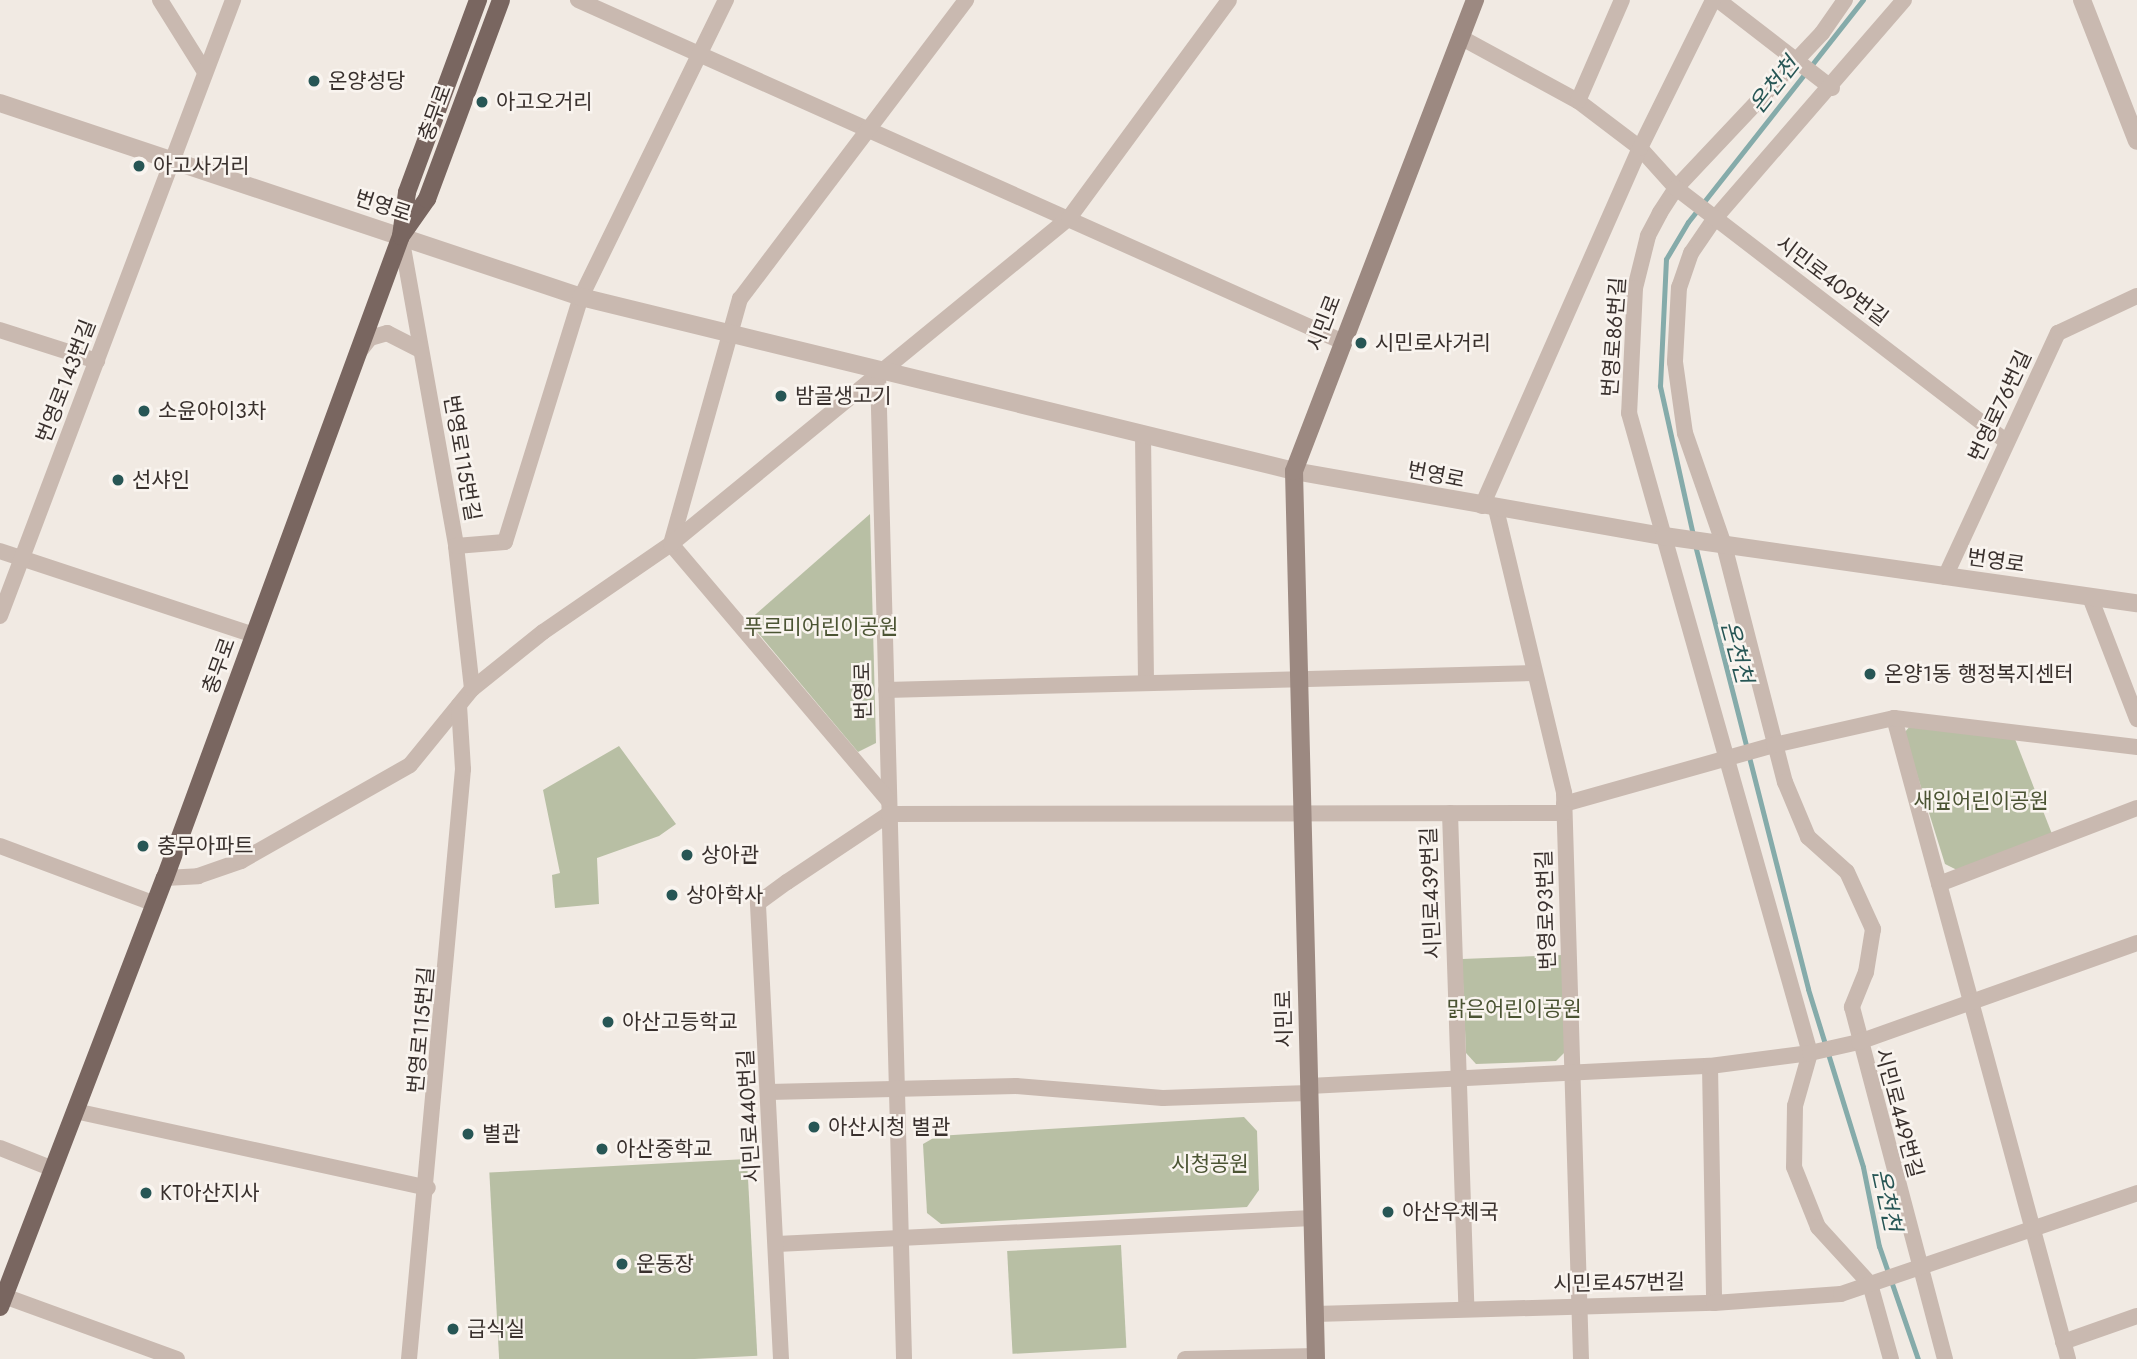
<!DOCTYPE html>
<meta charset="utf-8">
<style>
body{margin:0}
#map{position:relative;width:2137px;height:1359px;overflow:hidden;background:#f1eae3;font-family:Jost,"Noto Sans KR",sans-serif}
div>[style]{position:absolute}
.green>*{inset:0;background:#b8bfa4;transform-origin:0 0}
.stream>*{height:5px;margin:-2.5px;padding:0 2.5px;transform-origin:2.5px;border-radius:2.5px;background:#85abaa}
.minor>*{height:16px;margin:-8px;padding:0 8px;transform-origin:8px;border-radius:8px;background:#c9b9b0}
.tertiary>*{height:18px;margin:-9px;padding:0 9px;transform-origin:9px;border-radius:9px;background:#c9b9b0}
.secondary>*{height:18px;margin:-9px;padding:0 9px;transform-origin:9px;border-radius:9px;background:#9c8981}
.primary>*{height:18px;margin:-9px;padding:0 9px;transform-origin:9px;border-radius:9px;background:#796660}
.dots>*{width:19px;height:19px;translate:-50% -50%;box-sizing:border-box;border:4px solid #f9f4ef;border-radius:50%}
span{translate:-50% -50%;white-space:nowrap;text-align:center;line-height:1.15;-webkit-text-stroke:5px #f9f4ef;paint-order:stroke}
.poi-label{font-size:21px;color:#39302d}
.left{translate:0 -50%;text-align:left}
.street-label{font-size:21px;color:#39302d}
.park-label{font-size:21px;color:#4b5433}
.water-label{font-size:23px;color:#275655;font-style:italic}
</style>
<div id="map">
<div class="green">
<i style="clip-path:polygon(870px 514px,876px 743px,858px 752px,748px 621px)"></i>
<i style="clip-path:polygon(1911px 725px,2015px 739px,2052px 834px,1957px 870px,1945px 864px,1904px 733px)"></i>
<i style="clip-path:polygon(619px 746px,676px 824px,659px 836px,597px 858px,599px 904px,555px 908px,552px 875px,560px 873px,543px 790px)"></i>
<i style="clip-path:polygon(1562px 955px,1565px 1052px,1556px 1061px,1476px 1064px,1466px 1053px,1462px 959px)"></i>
<i style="clip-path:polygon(1244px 1117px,1257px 1131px,1259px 1190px,1247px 1207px,941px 1224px,927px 1213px,923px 1144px,937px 1136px)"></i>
<i style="left:747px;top:1159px;width:197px;height:258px;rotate:87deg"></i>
<i style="left:1121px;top:1245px;width:103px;height:114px;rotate:87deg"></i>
</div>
<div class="stream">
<i style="left:1693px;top:535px;width:153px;rotate:-102.5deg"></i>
<i style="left:1660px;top:386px;width:127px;rotate:-87.3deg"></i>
<i style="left:1666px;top:259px;width:43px;rotate:-59.3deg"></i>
<i style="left:1688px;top:222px;width:283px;rotate:-51.8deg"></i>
<i style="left:1695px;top:545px;width:458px;rotate:75.7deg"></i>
<i style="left:1808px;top:989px;width:186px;rotate:72.8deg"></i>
<i style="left:1863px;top:1167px;width:81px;rotate:78.6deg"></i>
<i style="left:1879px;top:1246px;width:120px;rotate:71deg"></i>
</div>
<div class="minor">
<i style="left:160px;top:0;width:85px;rotate:58deg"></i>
<i style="left:578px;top:0;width:836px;rotate:24.08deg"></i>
<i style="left:1718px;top:0;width:144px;rotate:37.7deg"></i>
<i style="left:1845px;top:0;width:40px;rotate:124.9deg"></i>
<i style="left:1822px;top:33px;width:213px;rotate:133.3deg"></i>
<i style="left:1676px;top:188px;width:30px;rotate:123deg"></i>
<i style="left:1660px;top:213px;width:26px;rotate:118deg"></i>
<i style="left:1648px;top:236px;width:54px;rotate:104deg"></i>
<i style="left:1635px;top:288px;width:125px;rotate:92.7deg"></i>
<i style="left:1629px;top:413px;width:665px;rotate:74.21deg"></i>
<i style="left:1810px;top:1053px;width:55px;rotate:105.8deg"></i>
<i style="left:1795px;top:1106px;width:61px;rotate:90.9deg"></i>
<i style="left:1794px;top:1167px;width:65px;rotate:68.2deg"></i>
<i style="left:1818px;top:1227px;width:77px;rotate:47.6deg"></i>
<i style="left:1870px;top:1284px;width:78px;rotate:74.4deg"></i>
<i style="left:1904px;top:0;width:289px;rotate:130.9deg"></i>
<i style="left:1715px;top:218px;width:42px;rotate:124.4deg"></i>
<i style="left:1691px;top:253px;width:36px;rotate:109deg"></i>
<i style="left:1679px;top:287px;width:75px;rotate:93.1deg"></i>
<i style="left:1675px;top:362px;width:72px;rotate:82deg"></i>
<i style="left:1685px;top:433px;width:119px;rotate:70.8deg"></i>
<i style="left:1724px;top:545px;width:245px;rotate:75.6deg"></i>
<i style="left:1785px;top:782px;width:60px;rotate:67.3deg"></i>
<i style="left:1808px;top:837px;width:52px;rotate:41.9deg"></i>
<i style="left:1847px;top:872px;width:63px;rotate:65.5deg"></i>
<i style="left:1873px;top:929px;width:44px;rotate:99.2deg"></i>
<i style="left:1866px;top:972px;width:38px;rotate:112deg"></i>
<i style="left:1852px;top:1007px;width:364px;rotate:75.2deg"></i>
<i style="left:1460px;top:37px;width:134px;rotate:28.5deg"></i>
<i style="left:1578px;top:101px;width:78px;rotate:37.2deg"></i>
<i style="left:1640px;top:148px;width:54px;rotate:48deg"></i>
<i style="left:1676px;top:188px;width:416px;rotate:37.5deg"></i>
<i style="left:1578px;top:101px;width:110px;rotate:-66.5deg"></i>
<i style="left:401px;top:236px;width:315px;rotate:79.9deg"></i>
<i style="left:456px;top:546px;width:144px;rotate:83.6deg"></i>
<i style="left:0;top:330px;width:102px;rotate:17.7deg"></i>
<i style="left:359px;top:352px;width:18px;rotate:-52deg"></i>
<i style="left:370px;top:338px;width:18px;rotate:-16deg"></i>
<i style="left:387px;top:333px;width:38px;rotate:27deg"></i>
<i style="left:878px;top:371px;width:988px;rotate:88.49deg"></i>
<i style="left:1143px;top:435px;width:248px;rotate:89.3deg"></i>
<i style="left:1482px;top:506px;width:391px;rotate:-66.2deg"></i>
<i style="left:1640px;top:148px;width:165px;rotate:-63.7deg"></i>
<i style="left:1496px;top:509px;width:292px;rotate:76.5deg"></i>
<i style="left:1564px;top:793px;width:566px;rotate:88.28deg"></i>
<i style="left:671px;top:544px;width:255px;rotate:-74.3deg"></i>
<i style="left:740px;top:299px;width:375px;rotate:-52.9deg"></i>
<i style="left:671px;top:544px;width:337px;rotate:49.7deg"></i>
<i style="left:456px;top:546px;width:49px;rotate:-4.7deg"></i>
<i style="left:505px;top:542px;width:257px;rotate:-72.8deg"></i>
<i style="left:581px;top:297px;width:331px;rotate:-64deg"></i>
<i style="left:0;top:551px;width:268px;rotate:18.3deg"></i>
<i style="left:1945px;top:577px;width:269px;rotate:-65.2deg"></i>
<i style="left:2058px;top:333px;width:87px;rotate:-25.1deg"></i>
<i style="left:2090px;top:597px;width:131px;rotate:68.9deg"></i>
<i style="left:0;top:616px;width:659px;rotate:-69.28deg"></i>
<i style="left:886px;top:690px;width:648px;rotate:-1.5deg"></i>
<i style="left:1894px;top:718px;width:664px;rotate:74.81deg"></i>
<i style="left:1564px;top:804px;width:218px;rotate:-15.7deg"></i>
<i style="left:1774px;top:745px;width:123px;rotate:-12.7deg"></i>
<i style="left:1894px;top:718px;width:245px;rotate:6.8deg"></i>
<i style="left:1450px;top:813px;width:494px;rotate:88.1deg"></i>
<i style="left:0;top:846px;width:165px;rotate:20.5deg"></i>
<i style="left:165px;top:878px;width:33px;rotate:-3deg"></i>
<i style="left:198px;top:876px;width:46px;rotate:-19.2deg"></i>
<i style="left:241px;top:861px;width:194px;rotate:-29.6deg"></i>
<i style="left:410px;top:765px;width:98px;rotate:-50.8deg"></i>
<i style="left:472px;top:689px;width:91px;rotate:-38.8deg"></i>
<i style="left:543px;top:632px;width:155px;rotate:-34.5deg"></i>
<i style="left:671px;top:544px;width:514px;rotate:-39.32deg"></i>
<i style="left:1069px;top:218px;width:270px;rotate:-53.7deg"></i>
<i style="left:1939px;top:884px;width:212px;rotate:-21deg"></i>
<i style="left:1710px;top:1066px;width:237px;rotate:89deg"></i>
<i style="left:1309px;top:1086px;width:401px;rotate:-2.9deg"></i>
<i style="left:1710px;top:1066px;width:101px;rotate:-7.4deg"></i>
<i style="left:1810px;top:1053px;width:50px;rotate:-12.7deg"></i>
<i style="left:1859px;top:1042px;width:295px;rotate:-19.6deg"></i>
<i style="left:769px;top:1092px;width:247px;rotate:-1.4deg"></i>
<i style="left:1016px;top:1086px;width:147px;rotate:4.7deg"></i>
<i style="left:1163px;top:1098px;width:146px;rotate:-2deg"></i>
<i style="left:75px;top:1111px;width:361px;rotate:12.3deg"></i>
<i style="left:0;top:1148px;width:57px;rotate:21.6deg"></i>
<i style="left:777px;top:1244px;width:536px;rotate:-2.78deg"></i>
<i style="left:4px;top:1296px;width:184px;rotate:20deg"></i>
<i style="left:1315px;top:1314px;width:399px;rotate:-1.6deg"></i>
<i style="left:1714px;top:1303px;width:127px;rotate:-4.1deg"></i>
<i style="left:1841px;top:1294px;width:313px;rotate:-18.8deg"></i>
<i style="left:2063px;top:1342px;width:78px;rotate:-19.4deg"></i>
<i style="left:409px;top:1359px;width:592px;rotate:-84.77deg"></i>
<i style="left:463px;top:769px;width:64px;rotate:-93.6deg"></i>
<i style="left:781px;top:1359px;width:457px;rotate:-92.9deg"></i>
<i style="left:758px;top:903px;width:36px;rotate:-36deg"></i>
<i style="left:787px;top:882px;width:123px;rotate:-33.7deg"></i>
<i style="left:889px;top:814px;width:675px;rotate:-0.08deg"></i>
<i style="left:1185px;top:1359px;width:131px;rotate:-1.3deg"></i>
</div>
<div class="tertiary">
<i style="left:2082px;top:0;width:151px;rotate:68.7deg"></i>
<i style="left:0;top:103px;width:613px;rotate:18.46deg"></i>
<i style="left:581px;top:297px;width:734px;rotate:13.71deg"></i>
<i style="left:1294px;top:471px;width:376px;rotate:10deg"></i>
<i style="left:1664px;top:536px;width:478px;rotate:8.1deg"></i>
</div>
<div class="secondary">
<i style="left:1316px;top:1359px;width:888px;rotate:-91.42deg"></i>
<i style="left:1294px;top:471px;width:505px;rotate:-68.98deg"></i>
</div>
<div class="primary">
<i style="left:403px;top:233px;width:42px;rotate:-54.8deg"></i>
<i style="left:427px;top:199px;width:212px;rotate:-69.6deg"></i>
<i style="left:0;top:1307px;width:460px;rotate:-69deg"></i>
<i style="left:165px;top:878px;width:684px;rotate:-69.82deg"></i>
<i style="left:401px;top:236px;width:44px;rotate:-82.2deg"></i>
<i style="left:407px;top:192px;width:205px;rotate:-69.7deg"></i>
</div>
<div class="dots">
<i style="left:314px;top:81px;background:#275655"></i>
<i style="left:482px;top:102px;background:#275655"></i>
<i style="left:139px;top:166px;background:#275655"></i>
<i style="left:1361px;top:343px;background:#275655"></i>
<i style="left:781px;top:396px;background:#275655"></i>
<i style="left:144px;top:411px;background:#275655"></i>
<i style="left:118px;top:480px;background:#275655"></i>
<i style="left:1870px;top:674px;background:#275655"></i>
<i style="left:143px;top:846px;background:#275655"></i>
<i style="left:687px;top:855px;background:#275655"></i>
<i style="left:672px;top:895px;background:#275655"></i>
<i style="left:608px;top:1022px;background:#275655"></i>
<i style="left:814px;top:1127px;background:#275655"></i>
<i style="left:468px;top:1134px;background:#275655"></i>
<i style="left:602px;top:1149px;background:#275655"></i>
<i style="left:146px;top:1193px;background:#275655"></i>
<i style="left:1388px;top:1212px;background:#275655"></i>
<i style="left:622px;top:1264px;background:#275655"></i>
<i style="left:453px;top:1329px;background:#275655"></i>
</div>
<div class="poi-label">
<span class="left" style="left:328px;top:81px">온양성당</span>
<span class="left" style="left:496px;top:102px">아고오거리</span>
<span class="left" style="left:153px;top:166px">아고사거리</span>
<span class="left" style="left:1375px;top:343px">시민로사거리</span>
<span class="left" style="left:795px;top:396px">밤골생고기</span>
<span class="left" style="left:158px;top:411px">소윤아이3차</span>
<span class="left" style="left:132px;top:480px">선샤인</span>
<span class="left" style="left:1884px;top:674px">온양1동 행정복지센터</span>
<span class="left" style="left:157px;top:846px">충무아파트</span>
<span class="left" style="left:701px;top:855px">상아관</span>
<span class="left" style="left:686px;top:895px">상아학사</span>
<span class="left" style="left:622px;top:1022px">아산고등학교</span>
<span class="left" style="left:828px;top:1127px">아산시청 별관</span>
<span class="left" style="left:482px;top:1134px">별관</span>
<span class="left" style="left:616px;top:1149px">아산중학교</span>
<span class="left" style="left:160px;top:1193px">KT아산지사</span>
<span class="left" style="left:1402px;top:1212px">아산우체국</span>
<span class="left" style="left:636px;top:1264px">운동장</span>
<span class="left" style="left:467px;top:1329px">급식실</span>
</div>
<div class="street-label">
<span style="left:435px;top:113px;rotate:-70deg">충무로</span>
<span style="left:383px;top:206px;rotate:18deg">번영로</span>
<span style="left:1832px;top:281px;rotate:37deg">시민로409번길</span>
<span style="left:1324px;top:323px;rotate:-69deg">시민로</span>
<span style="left:1614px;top:337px;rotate:-86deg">번영로86번길</span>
<span style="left:66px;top:381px;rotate:-69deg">번영로143번길</span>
<span style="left:2000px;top:406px;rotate:-65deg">번영로76번길</span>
<span style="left:462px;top:458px;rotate:80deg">번영로115번길</span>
<span style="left:1436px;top:475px;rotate:11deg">번영로</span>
<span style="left:1996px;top:561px;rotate:8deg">번영로</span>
<span style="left:219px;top:666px;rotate:-70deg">충무로</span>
<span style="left:863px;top:691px;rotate:-91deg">번영로</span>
<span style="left:1431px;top:893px;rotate:-92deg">시민로439번길</span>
<span style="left:1546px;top:910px;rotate:-92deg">번영로93번길</span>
<span style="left:1284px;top:1019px;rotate:-91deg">시민로</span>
<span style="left:421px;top:1030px;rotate:-85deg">번영로115번길</span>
<span style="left:1899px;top:1113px;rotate:75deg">시민로449번길</span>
<span style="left:749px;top:1116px;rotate:-93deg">시민로440번길</span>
<span style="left:1619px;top:1283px;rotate:-1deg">시민로457번길</span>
</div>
<div class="park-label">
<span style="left:821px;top:627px">푸르미어린이공원</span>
<span style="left:1981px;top:801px">새잎어린이공원</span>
<span style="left:1514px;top:1009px">맑은어린이공원</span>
<span style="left:1210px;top:1164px">시청공원</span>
</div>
<div class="water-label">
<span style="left:1774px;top:85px;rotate:-52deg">온천천</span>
<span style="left:1737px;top:652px;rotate:75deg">온천천</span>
<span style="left:1887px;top:1200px;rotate:78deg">온천천</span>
</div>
</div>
